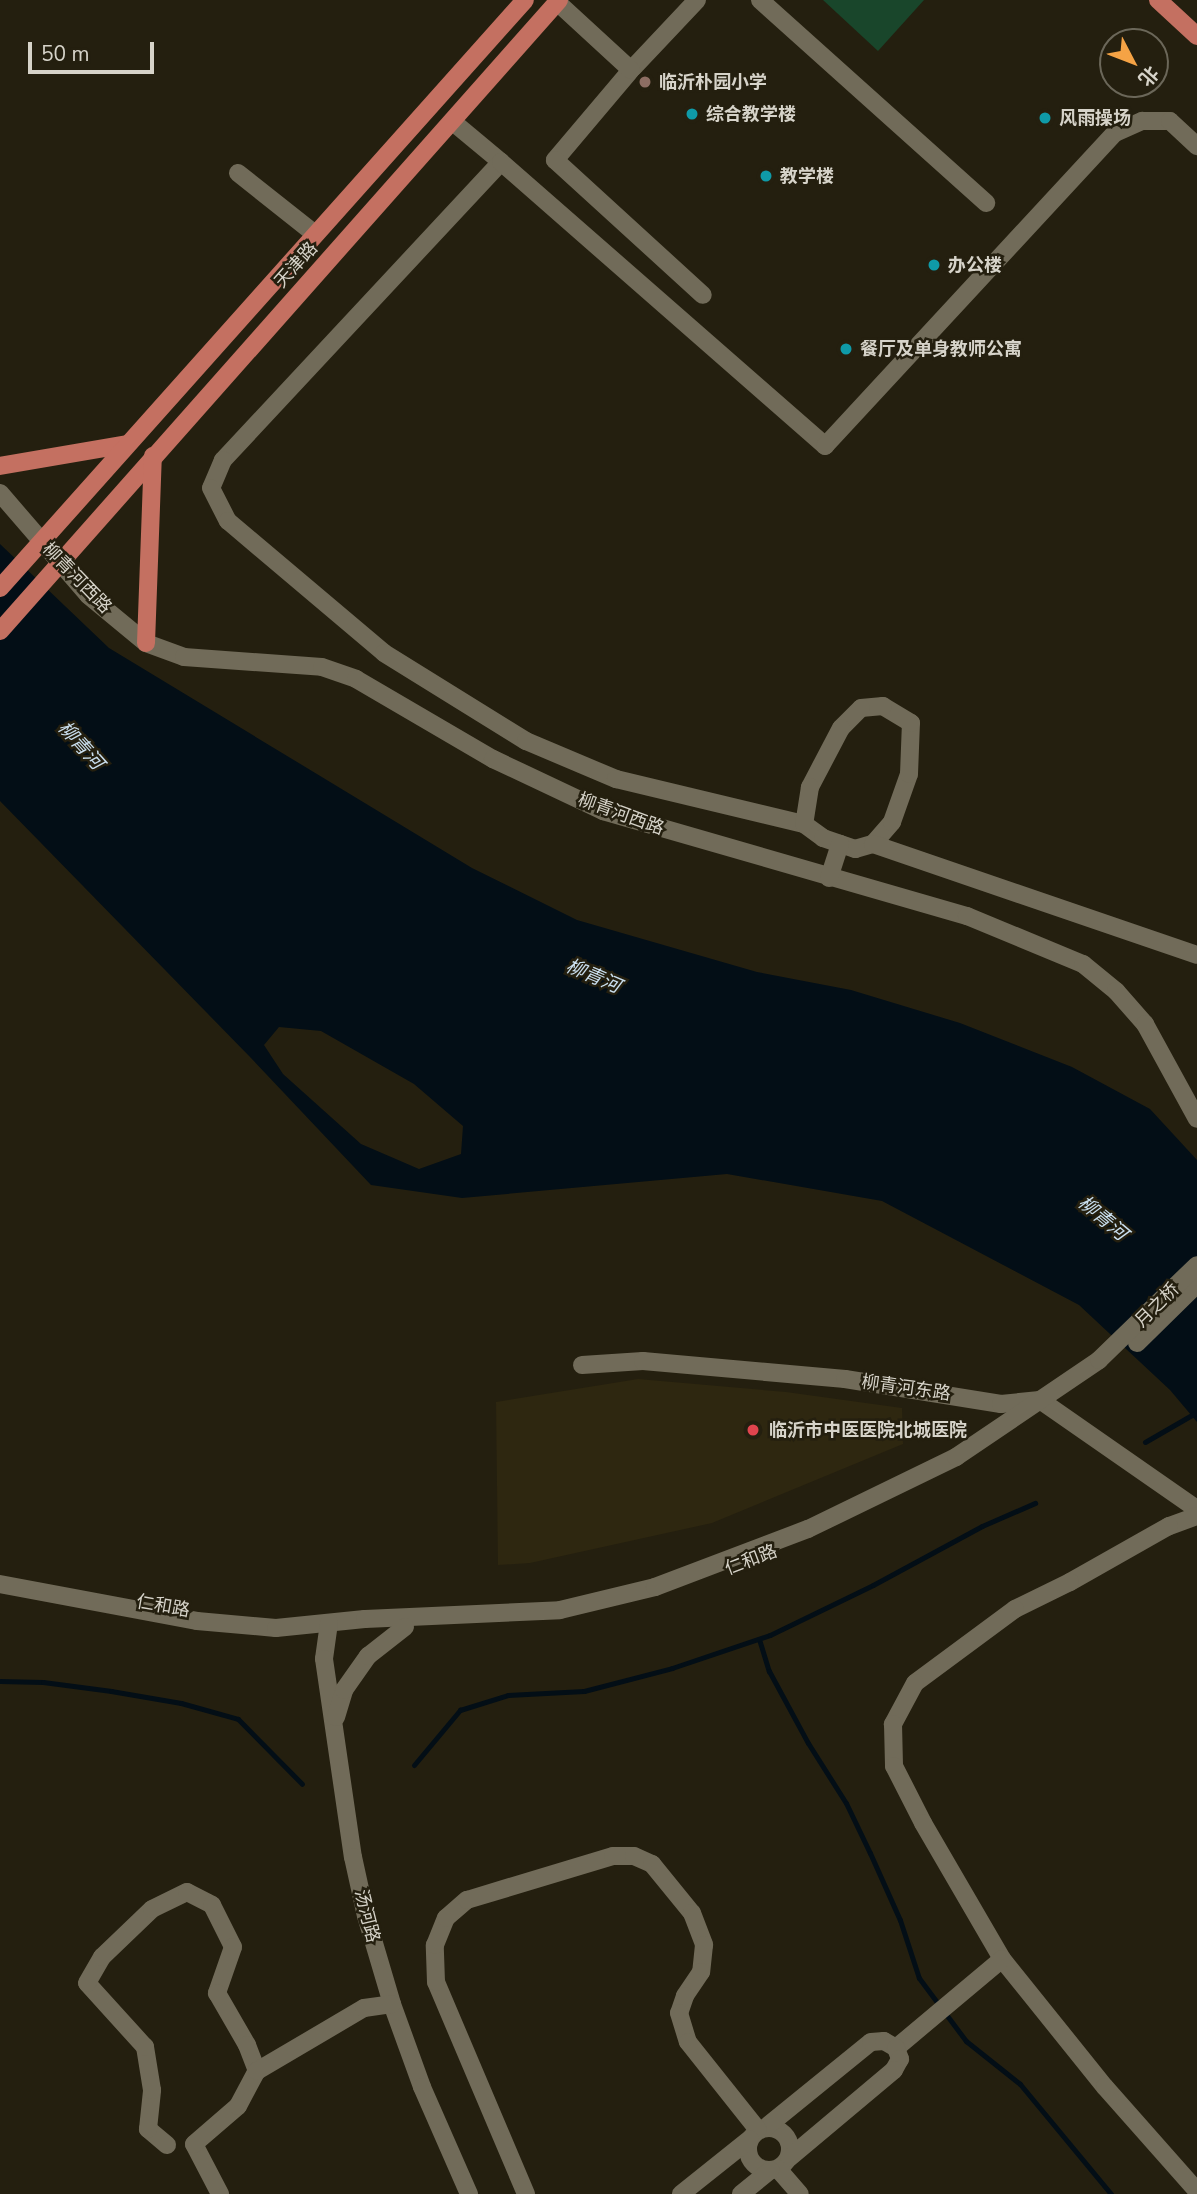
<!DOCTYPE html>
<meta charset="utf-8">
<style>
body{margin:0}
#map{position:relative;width:1197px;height:2194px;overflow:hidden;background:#241f0f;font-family:"Nunito Sans","Noto Sans SC",sans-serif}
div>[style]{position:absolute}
.built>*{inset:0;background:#2e2710}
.green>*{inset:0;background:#19462b}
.water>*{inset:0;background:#030e16}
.stream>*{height:5px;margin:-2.5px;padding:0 2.5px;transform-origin:2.5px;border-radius:2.5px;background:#030e16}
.minor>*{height:18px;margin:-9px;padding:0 9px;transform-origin:9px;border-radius:9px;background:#716b59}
.minor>.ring{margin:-9px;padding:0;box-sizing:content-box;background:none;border:18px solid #716b59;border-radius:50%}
.major>*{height:18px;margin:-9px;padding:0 9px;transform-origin:9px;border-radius:9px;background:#c47061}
.dots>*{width:19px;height:19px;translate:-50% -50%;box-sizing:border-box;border:4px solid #241f0f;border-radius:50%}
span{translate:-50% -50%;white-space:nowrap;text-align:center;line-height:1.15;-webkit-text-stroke:5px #241f0f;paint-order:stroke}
.poi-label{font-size:18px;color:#d6d3c9;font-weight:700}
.left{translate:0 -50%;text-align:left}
.street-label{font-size:18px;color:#d6d3c9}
.water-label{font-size:19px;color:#cbe0f0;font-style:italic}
.north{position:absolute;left:1099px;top:28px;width:70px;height:70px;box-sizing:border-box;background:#241f0f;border:2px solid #6b6759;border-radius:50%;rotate:132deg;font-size:19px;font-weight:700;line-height:28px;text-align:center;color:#d6d3c9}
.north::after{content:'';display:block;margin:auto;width:24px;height:32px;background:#f5a345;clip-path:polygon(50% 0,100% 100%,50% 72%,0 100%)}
.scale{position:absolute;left:28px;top:42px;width:126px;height:32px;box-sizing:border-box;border:4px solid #d6d3c9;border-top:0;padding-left:9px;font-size:21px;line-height:24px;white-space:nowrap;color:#d6d3c9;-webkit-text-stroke:5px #241f0f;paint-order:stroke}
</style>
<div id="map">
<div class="built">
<i style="clip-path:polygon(638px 1379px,786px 1392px,902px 1408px,903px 1444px,712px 1523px,530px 1563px,498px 1565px,496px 1402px)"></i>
</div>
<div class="green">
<i style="clip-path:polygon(823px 0,924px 0,878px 51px)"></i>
</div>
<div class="water">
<i style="clip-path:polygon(evenodd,0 544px,109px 648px,472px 868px,577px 920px,757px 972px,851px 990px,960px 1023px,1072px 1067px,1150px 1109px,1197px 1160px,1197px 1422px,1170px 1390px,1079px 1305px,882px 1201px,727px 1174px,462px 1198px,371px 1185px,251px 1058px,0 801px,0 544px,279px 1027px,321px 1031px,414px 1084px,463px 1126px,461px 1154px,419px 1169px,361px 1144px,283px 1074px,264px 1045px,279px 1027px)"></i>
</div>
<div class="stream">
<i style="left:1145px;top:1442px;width:60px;rotate:-30deg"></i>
<i style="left:759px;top:1639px;width:34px;rotate:73deg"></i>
<i style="left:769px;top:1671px;width:82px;rotate:61.6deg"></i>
<i style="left:808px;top:1743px;width:71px;rotate:57.7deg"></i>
<i style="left:846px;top:1803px;width:55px;rotate:64.4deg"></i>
<i style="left:870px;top:1853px;width:73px;rotate:65.9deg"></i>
<i style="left:900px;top:1920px;width:61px;rotate:71.9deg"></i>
<i style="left:919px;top:1978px;width:79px;rotate:53.3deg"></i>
<i style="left:966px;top:2041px;width:69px;rotate:38.5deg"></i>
<i style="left:1020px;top:2084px;width:143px;rotate:50.4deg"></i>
<i style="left:0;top:1681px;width:43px;rotate:1.3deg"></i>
<i style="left:43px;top:1682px;width:69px;rotate:7.5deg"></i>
<i style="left:111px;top:1691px;width:71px;rotate:9.7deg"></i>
<i style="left:181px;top:1703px;width:59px;rotate:15.7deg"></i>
<i style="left:238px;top:1719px;width:91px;rotate:45.4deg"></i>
<i style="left:414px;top:1765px;width:72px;rotate:-50.1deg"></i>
<i style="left:460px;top:1710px;width:50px;rotate:-17.4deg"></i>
<i style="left:508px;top:1695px;width:76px;rotate:-3deg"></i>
<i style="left:584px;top:1691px;width:91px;rotate:-14.6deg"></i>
<i style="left:672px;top:1668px;width:103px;rotate:-18.6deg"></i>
<i style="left:770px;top:1635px;width:114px;rotate:-25.9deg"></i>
<i style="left:873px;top:1585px;width:124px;rotate:-28.4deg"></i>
<i style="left:982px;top:1526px;width:58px;rotate:-23.5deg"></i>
</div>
<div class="minor">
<i style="left:697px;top:0;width:96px;rotate:133.3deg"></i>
<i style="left:631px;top:70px;width:118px;rotate:130.2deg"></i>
<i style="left:555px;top:160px;width:200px;rotate:42.4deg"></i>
<i style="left:760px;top:0;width:304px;rotate:41.9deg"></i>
<i style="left:557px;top:2px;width:100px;rotate:42.6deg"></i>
<i style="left:453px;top:122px;width:62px;rotate:39.8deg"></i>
<i style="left:501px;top:162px;width:408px;rotate:133deg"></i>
<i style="left:223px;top:460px;width:30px;rotate:113deg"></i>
<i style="left:211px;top:488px;width:37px;rotate:63deg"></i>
<i style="left:228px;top:521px;width:204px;rotate:40.2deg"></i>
<i style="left:384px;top:653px;width:167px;rotate:31.8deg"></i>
<i style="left:526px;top:741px;width:98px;rotate:22.9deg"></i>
<i style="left:616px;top:779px;width:193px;rotate:13.5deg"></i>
<i style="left:804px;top:824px;width:24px;rotate:36deg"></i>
<i style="left:823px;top:838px;width:34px;rotate:19deg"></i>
<i style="left:855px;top:849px;width:19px;rotate:-16deg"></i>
<i style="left:873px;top:844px;width:29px;rotate:-49deg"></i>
<i style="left:892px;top:822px;width:51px;rotate:-70.5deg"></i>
<i style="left:909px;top:774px;width:51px;rotate:-87.8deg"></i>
<i style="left:911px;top:723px;width:33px;rotate:-149deg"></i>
<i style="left:883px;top:706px;width:22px;rotate:175deg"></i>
<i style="left:861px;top:708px;width:28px;rotate:135deg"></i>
<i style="left:841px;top:728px;width:67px;rotate:117.7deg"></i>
<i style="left:810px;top:787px;width:37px;rotate:99deg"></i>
<i style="left:501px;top:162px;width:431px;rotate:41.2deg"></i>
<i style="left:825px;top:446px;width:427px;rotate:-47.2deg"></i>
<i style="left:1115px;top:133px;width:30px;rotate:-24deg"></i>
<i style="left:1142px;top:121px;width:28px"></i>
<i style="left:1170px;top:121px;width:37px;rotate:43deg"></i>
<i style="left:238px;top:173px;width:98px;rotate:38.4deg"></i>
<i style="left:0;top:493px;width:135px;rotate:49.2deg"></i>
<i style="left:88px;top:595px;width:75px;rotate:39.6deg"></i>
<i style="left:146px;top:643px;width:40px;rotate:20.2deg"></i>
<i style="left:184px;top:657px;width:138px;rotate:4.1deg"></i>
<i style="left:322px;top:667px;width:36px;rotate:19deg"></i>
<i style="left:356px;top:679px;width:159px;rotate:30.3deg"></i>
<i style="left:493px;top:759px;width:122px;rotate:25.3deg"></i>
<i style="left:603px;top:811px;width:379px;rotate:16.1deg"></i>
<i style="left:967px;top:916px;width:126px;rotate:22.5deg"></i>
<i style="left:1083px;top:964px;width:43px;rotate:39.3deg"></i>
<i style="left:1116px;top:991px;width:44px;rotate:48.7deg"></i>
<i style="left:1145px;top:1024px;width:108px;rotate:61.3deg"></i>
<i style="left:873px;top:844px;width:342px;rotate:18.9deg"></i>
<i style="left:829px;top:878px;width:36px;rotate:-72deg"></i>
<i style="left:1137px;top:1343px;width:84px;rotate:-44.5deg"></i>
<i style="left:582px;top:1365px;width:61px;rotate:-3.8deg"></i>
<i style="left:643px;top:1361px;width:203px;rotate:5.1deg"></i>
<i style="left:845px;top:1379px;width:158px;rotate:9.1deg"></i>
<i style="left:1001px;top:1404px;width:39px;rotate:-6deg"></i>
<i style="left:1040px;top:1400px;width:191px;rotate:34.8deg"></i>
<i style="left:1197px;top:1516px;width:30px;rotate:160deg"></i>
<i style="left:1169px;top:1526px;width:114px;rotate:150.5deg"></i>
<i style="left:1070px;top:1582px;width:61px;rotate:153.9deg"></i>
<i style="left:1015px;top:1609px;width:124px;rotate:143.5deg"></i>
<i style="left:915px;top:1683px;width:47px;rotate:118.2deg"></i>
<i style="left:893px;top:1724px;width:42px;rotate:88.6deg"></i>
<i style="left:894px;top:1766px;width:64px;rotate:63deg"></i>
<i style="left:923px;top:1823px;width:157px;rotate:59.8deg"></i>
<i style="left:1002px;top:1959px;width:164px;rotate:51.2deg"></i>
<i style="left:1105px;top:2087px;width:139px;rotate:48.5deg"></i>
<i style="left:0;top:1584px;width:200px;rotate:10.6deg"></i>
<i style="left:197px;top:1621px;width:79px;rotate:5.1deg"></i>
<i style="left:276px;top:1628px;width:89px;rotate:-5.8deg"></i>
<i style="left:365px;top:1619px;width:195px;rotate:-2.6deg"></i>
<i style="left:560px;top:1610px;width:98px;rotate:-13.6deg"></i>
<i style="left:655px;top:1587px;width:164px;rotate:-20.8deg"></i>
<i style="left:808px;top:1529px;width:165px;rotate:-25.9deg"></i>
<i style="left:956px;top:1457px;width:173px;rotate:-34.1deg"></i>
<i style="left:1099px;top:1360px;width:136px;rotate:-44.1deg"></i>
<i style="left:329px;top:1623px;width:36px;rotate:98deg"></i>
<i style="left:324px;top:1659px;width:200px;rotate:81.7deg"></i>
<i style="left:353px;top:1857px;width:60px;rotate:77.6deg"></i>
<i style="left:366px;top:1916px;width:92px;rotate:73.5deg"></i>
<i style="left:392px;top:2004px;width:88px;rotate:70.1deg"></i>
<i style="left:422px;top:2087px;width:117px;rotate:66.3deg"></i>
<i style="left:336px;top:1717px;width:28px;rotate:-73deg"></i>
<i style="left:344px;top:1690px;width:42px;rotate:-54.8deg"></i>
<i style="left:368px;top:1656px;width:47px;rotate:-38.1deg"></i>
<i style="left:896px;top:2048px;width:138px;rotate:-40deg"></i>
<i class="ring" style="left:748px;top:2128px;width:24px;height:24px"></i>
<i style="left:765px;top:2128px;width:136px;rotate:-39.1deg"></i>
<i style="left:871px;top:2042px;width:13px;rotate:-4deg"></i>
<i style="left:884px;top:2041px;width:14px;rotate:30deg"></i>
<i style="left:896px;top:2048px;width:12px;rotate:70deg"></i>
<i style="left:900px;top:2059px;width:13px;rotate:119deg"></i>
<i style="left:894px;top:2070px;width:137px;rotate:140deg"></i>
<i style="left:167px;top:2145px;width:25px;rotate:-140deg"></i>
<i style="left:148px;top:2129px;width:39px;rotate:-84deg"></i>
<i style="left:152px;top:2090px;width:44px;rotate:-99.2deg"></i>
<i style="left:145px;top:2047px;width:86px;rotate:-132.2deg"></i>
<i style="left:87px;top:1983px;width:30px;rotate:-60deg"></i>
<i style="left:102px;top:1957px;width:69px;rotate:-43.8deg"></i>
<i style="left:152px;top:1909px;width:39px;rotate:-26deg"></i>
<i style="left:187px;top:1892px;width:28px;rotate:27deg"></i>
<i style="left:212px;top:1905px;width:47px;rotate:63.4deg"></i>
<i style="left:233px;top:1947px;width:49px;rotate:109.2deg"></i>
<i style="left:217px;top:1993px;width:60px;rotate:60deg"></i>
<i style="left:247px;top:2045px;width:28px;rotate:69deg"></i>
<i style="left:778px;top:2169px;width:33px;rotate:49deg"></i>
<i style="left:220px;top:2194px;width:56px;rotate:-117.5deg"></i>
<i style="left:194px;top:2144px;width:58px;rotate:-40.8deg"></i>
<i style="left:238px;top:2106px;width:40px;rotate:-62deg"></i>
<i style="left:257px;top:2071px;width:124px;rotate:-30.5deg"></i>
<i style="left:364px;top:2008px;width:28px;rotate:-8deg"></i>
<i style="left:526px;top:2194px;width:230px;rotate:-113deg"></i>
<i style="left:436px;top:1982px;width:37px;rotate:-92deg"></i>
<i style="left:435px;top:1945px;width:29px;rotate:-68deg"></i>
<i style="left:446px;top:1918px;width:28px;rotate:-41deg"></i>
<i style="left:467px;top:1900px;width:152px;rotate:-16.8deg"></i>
<i style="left:613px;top:1856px;width:21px"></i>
<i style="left:634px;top:1856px;width:20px;rotate:24deg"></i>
<i style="left:652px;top:1864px;width:63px;rotate:50.8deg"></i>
<i style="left:692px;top:1913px;width:34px;rotate:69deg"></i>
<i style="left:704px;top:1945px;width:27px;rotate:96deg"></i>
<i style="left:701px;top:1972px;width:29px;rotate:124deg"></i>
<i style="left:685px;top:1996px;width:18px;rotate:109deg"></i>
<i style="left:679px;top:2013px;width:30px;rotate:73deg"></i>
<i style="left:688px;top:2042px;width:112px;rotate:51.5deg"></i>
<i style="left:681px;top:2194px;width:88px;rotate:-38.6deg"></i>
<i style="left:741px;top:2194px;width:38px;rotate:-39deg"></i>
</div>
<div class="major">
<i style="left:1158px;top:0;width:53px;rotate:42.7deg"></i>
<i style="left:0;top:466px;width:129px;rotate:-9.8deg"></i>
<i style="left:0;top:588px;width:788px;rotate:-48.24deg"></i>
<i style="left:0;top:631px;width:843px;rotate:-48.46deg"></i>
<i style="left:146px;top:643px;width:187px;rotate:-87.9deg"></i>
</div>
<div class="dots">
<i style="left:645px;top:82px;background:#8d6e63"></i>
<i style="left:692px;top:114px;background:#0f9aa8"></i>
<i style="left:1045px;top:118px;background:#0f9aa8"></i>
<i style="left:766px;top:176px;background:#0f9aa8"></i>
<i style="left:934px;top:265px;background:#0f9aa8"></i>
<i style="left:846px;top:349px;background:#0f9aa8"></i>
<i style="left:753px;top:1430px;background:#e0444e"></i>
</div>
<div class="poi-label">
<span class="left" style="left:659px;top:82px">临沂朴园小学</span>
<span class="left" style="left:706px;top:114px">综合教学楼</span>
<span class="left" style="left:1059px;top:118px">风雨操场</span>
<span class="left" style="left:780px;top:176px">教学楼</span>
<span class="left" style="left:948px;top:265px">办公楼</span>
<span class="left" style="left:860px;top:349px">餐厅及单身教师公寓</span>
<span class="left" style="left:769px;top:1430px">临沂市中医医院北城医院</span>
</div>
<div class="street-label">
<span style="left:296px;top:265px;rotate:-48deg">天津路</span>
<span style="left:77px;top:578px;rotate:46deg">柳青河西路</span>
<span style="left:621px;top:814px;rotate:20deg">柳青河西路</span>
<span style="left:1157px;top:1305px;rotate:-45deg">月之桥</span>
<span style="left:906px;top:1388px;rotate:8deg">柳青河东路</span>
<span style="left:751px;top:1560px;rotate:-21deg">仁和路</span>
<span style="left:163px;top:1606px;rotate:10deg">仁和路</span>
<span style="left:367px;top:1916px;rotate:76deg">汤河路</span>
</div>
<div class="water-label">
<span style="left:80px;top:746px;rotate:48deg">柳青河</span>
<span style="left:593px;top:977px;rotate:23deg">柳青河</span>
<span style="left:1102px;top:1219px;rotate:40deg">柳青河</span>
</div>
<div class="north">北</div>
<div class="scale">50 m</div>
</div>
